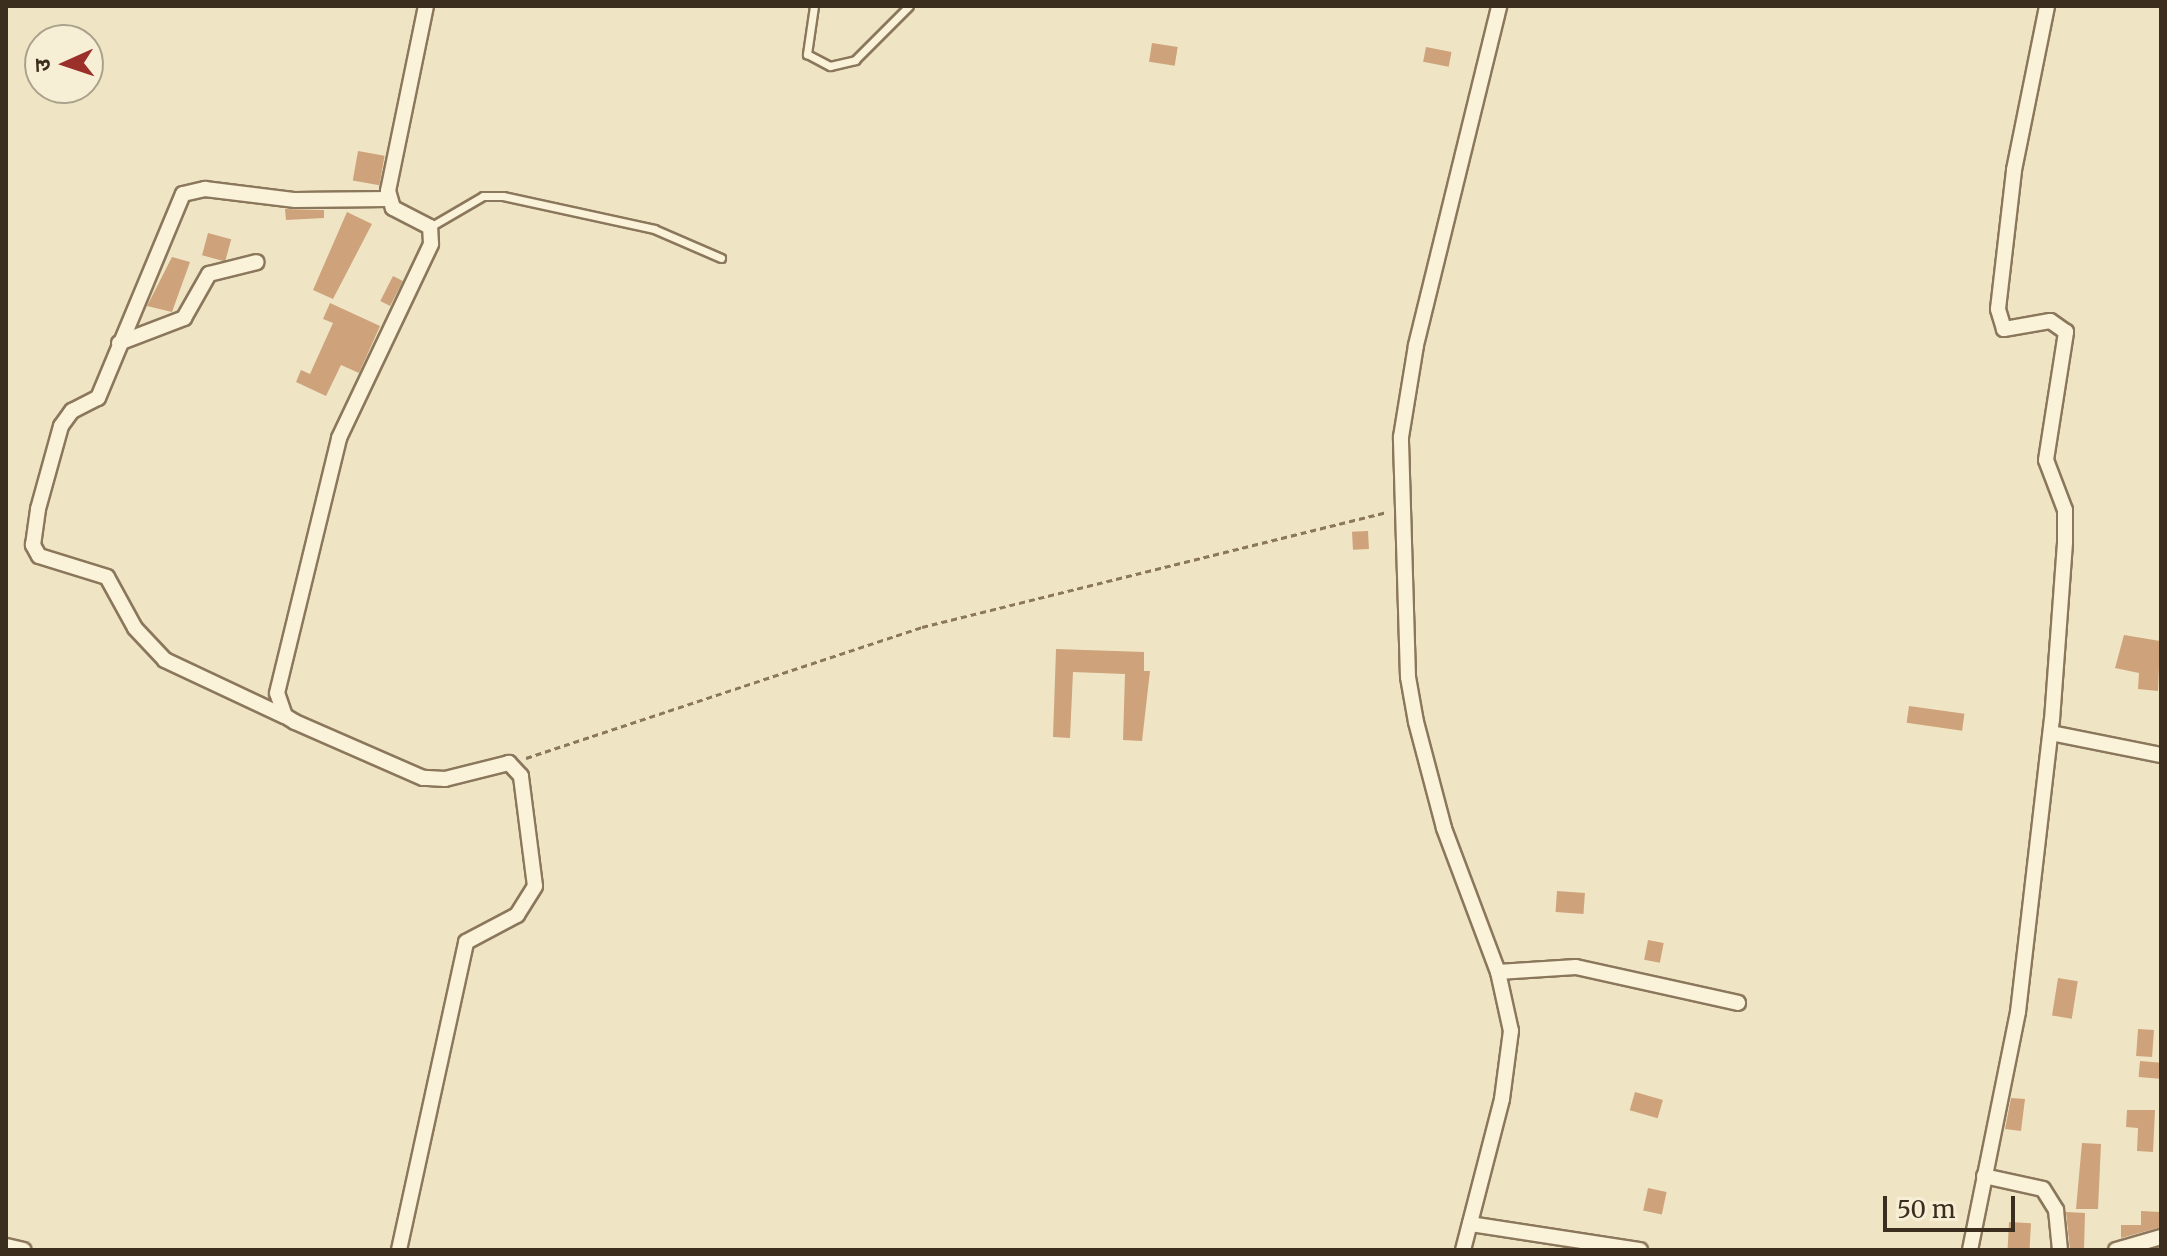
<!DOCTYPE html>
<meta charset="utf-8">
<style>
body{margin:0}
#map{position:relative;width:2167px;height:1256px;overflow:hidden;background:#efe5c5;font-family:Merriweather,"Noto Sans Devanagari",serif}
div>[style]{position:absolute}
.building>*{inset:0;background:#cea27a;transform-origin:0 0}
.path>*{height:3px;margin-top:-1.5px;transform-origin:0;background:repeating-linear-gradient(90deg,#8b775b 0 6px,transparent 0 10px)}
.roads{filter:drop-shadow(2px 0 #8b775b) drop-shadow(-2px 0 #8b775b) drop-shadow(0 2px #8b775b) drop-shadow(0 -2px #8b775b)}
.service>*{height:7px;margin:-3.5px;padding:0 3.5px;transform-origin:3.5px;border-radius:3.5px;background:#faf2d9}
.minor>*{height:14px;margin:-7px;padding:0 7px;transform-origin:7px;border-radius:7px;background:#faf2d9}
span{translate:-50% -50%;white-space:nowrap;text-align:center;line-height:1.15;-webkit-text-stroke:6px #f6efd5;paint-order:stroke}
.frame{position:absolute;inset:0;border:8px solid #3b2e1f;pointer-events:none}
.north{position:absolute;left:24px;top:24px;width:80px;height:80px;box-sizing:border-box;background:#f6efd5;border:2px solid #aba28c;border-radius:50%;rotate:267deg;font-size:22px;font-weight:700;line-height:32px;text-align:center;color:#3b2e1f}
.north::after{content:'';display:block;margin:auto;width:28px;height:36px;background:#9b2f29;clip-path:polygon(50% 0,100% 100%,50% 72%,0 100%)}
.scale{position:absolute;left:1883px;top:1196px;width:132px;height:36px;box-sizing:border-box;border:4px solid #3b2e1f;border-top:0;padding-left:10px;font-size:24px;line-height:28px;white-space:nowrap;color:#3b2e1f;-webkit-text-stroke:6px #f6efd5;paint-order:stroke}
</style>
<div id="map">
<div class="building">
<i style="left:1152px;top:43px;width:26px;height:19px;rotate:9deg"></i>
<i style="left:1426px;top:47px;width:26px;height:15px;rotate:11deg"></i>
<i style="left:358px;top:151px;width:27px;height:30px;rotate:10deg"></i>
<i style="clip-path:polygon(285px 209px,324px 210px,324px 218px,286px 220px)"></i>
<i style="clip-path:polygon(347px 212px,372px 224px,333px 299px,313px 290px)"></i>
<i style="left:208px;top:233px;width:24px;height:23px;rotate:15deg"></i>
<i style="clip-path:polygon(172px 257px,190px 262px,172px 312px,147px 306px)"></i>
<i style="left:393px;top:276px;width:11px;height:28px;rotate:27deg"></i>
<i style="clip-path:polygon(330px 303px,380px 326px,359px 373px,341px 365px,326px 396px,296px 382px,301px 370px,310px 374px,333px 323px,323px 319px)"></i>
<i style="left:1368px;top:531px;width:18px;height:16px;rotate:87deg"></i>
<i style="clip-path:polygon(2124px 635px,2160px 641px,2158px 691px,2138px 689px,2139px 673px,2115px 668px)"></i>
<i style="clip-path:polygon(1056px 649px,1144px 652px,1144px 671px,1150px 671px,1142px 741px,1123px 740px,1125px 674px,1073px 672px,1070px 738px,1053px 737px)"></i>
<i style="left:1909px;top:706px;width:56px;height:17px;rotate:8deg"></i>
<i style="left:1557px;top:891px;width:28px;height:21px;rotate:4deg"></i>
<i style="left:1648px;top:940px;width:16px;height:20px;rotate:11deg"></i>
<i style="left:2058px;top:978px;width:20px;height:38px;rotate:9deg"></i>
<i style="left:2138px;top:1029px;width:16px;height:27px;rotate:4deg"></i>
<i style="left:2140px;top:1061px;width:21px;height:16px;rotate:5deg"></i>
<i style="left:1635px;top:1092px;width:29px;height:19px;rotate:16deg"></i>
<i style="clip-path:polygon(2011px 1098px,2025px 1099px,2021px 1131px,2005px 1129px)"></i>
<i style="clip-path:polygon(2127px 1110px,2155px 1110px,2153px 1152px,2137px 1151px,2138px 1128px,2126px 1127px)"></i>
<i style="clip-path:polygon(2082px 1143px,2101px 1144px,2098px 1209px,2076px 1209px)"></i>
<i style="left:1648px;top:1188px;width:19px;height:23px;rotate:12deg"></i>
<i style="clip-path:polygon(2141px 1211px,2161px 1212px,2161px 1227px,2121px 1238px,2121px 1225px,2141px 1225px)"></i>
<i style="clip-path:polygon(2066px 1212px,2085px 1213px,2084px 1250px,2070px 1250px)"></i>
<i style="left:2009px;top:1222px;width:22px;height:28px;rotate:3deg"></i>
</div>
<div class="path">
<i style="left:526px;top:758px;width:417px;rotate:-18.3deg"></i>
<i style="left:922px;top:627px;width:478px;rotate:-13.9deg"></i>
</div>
<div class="roads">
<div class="service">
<i style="left:814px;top:6px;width:49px;rotate:98.3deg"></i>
<i style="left:807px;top:54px;width:26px;rotate:28deg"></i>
<i style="left:830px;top:66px;width:26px;rotate:-13deg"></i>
<i style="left:855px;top:60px;width:76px;rotate:-45deg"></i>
<i style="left:430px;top:227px;width:61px;rotate:-30.3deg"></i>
<i style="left:483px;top:196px;width:20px"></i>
<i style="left:503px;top:196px;width:155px;rotate:12.3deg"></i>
<i style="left:654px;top:229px;width:73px;rotate:23.4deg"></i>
</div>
<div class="minor">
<i style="left:119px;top:343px;width:70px;rotate:-21deg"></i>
<i style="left:184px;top:318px;width:51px;rotate:-60.4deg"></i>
<i style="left:209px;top:274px;width:49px;rotate:-14deg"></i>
<i style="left:284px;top:716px;width:132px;rotate:-154.8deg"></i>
<i style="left:165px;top:660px;width:44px;rotate:-133.2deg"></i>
<i style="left:135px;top:628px;width:58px;rotate:-118.8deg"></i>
<i style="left:107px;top:577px;width:71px;rotate:-162.8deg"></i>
<i style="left:39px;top:556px;width:13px;rotate:-119deg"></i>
<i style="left:33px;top:545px;width:36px;rotate:-82deg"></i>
<i style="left:38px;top:509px;width:86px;rotate:-74.5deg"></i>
<i style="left:61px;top:426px;width:19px;rotate:-54deg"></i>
<i style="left:72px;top:411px;width:29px;rotate:-27deg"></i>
<i style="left:98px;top:398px;width:221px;rotate:-67.4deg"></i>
<i style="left:183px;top:194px;width:23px;rotate:-13deg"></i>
<i style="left:205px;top:189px;width:91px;rotate:7deg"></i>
<i style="left:295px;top:200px;width:93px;rotate:-0.6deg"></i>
<i style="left:2051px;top:733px;width:112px;rotate:11.3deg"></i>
<i style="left:1498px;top:972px;width:78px;rotate:-3.7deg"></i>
<i style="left:1576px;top:967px;width:166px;rotate:12.5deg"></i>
<i style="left:1984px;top:1176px;width:60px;rotate:12.4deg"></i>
<i style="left:2043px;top:1189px;width:25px;rotate:58deg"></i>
<i style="left:2056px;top:1210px;width:40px;rotate:84.3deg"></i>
<i style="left:1470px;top:1224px;width:172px;rotate:8.7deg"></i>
<i style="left:6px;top:1246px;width:18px;rotate:13deg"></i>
<i style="left:399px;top:1250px;width:315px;rotate:-77.7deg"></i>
<i style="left:466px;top:942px;width:58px;rotate:-27.9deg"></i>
<i style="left:517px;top:915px;width:34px;rotate:-58deg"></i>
<i style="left:535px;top:886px;width:111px;rotate:-97.3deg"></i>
<i style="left:521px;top:776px;width:18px;rotate:-133deg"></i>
<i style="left:509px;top:763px;width:66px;rotate:166deg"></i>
<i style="left:445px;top:779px;width:22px;rotate:-177deg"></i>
<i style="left:423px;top:778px;width:140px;rotate:-156.4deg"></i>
<i style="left:295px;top:722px;width:12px;rotate:-149deg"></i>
<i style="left:285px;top:716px;width:24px;rotate:-109deg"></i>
<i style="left:277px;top:693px;width:262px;rotate:-76.3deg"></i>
<i style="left:339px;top:438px;width:215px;rotate:-64.6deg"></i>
<i style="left:431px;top:244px;width:17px;rotate:-93deg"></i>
<i style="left:430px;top:227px;width:42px;rotate:-152.8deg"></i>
<i style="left:393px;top:208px;width:18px;rotate:-106deg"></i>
<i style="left:388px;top:191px;width:189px;rotate:-78.4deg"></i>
<i style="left:1463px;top:1250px;width:156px;rotate:-75.5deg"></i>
<i style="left:1502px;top:1099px;width:69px;rotate:-82.5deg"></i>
<i style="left:1511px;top:1031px;width:60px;rotate:-102.4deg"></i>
<i style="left:1498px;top:972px;width:154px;rotate:-110.6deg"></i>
<i style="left:1444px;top:828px;width:110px;rotate:-104.8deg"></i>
<i style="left:1416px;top:722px;width:46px;rotate:-100.1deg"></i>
<i style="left:1408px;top:677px;width:240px;rotate:-91.7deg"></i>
<i style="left:1401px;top:437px;width:93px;rotate:-80.7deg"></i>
<i style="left:1416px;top:345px;width:349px;rotate:-76.2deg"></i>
<i style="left:1970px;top:1250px;width:243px;rotate:-78.6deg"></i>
<i style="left:2018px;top:1012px;width:294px;rotate:-83.4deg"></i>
<i style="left:2052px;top:720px;width:179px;rotate:-85.8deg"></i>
<i style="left:2065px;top:541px;width:31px;rotate:-90deg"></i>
<i style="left:2065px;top:510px;width:53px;rotate:-110.8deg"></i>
<i style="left:2046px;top:460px;width:130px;rotate:-81.1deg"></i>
<i style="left:2066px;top:332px;width:19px;rotate:-145deg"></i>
<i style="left:2050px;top:321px;width:47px;rotate:170.1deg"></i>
<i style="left:2004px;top:329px;width:21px;rotate:-107deg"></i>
<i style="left:1998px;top:309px;width:140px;rotate:-83.4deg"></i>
<i style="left:2014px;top:170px;width:167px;rotate:-78.6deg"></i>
<i style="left:2116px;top:1250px;width:47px;rotate:-16.1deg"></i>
</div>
</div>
<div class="frame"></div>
<div class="north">उ</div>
<div class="scale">50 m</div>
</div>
